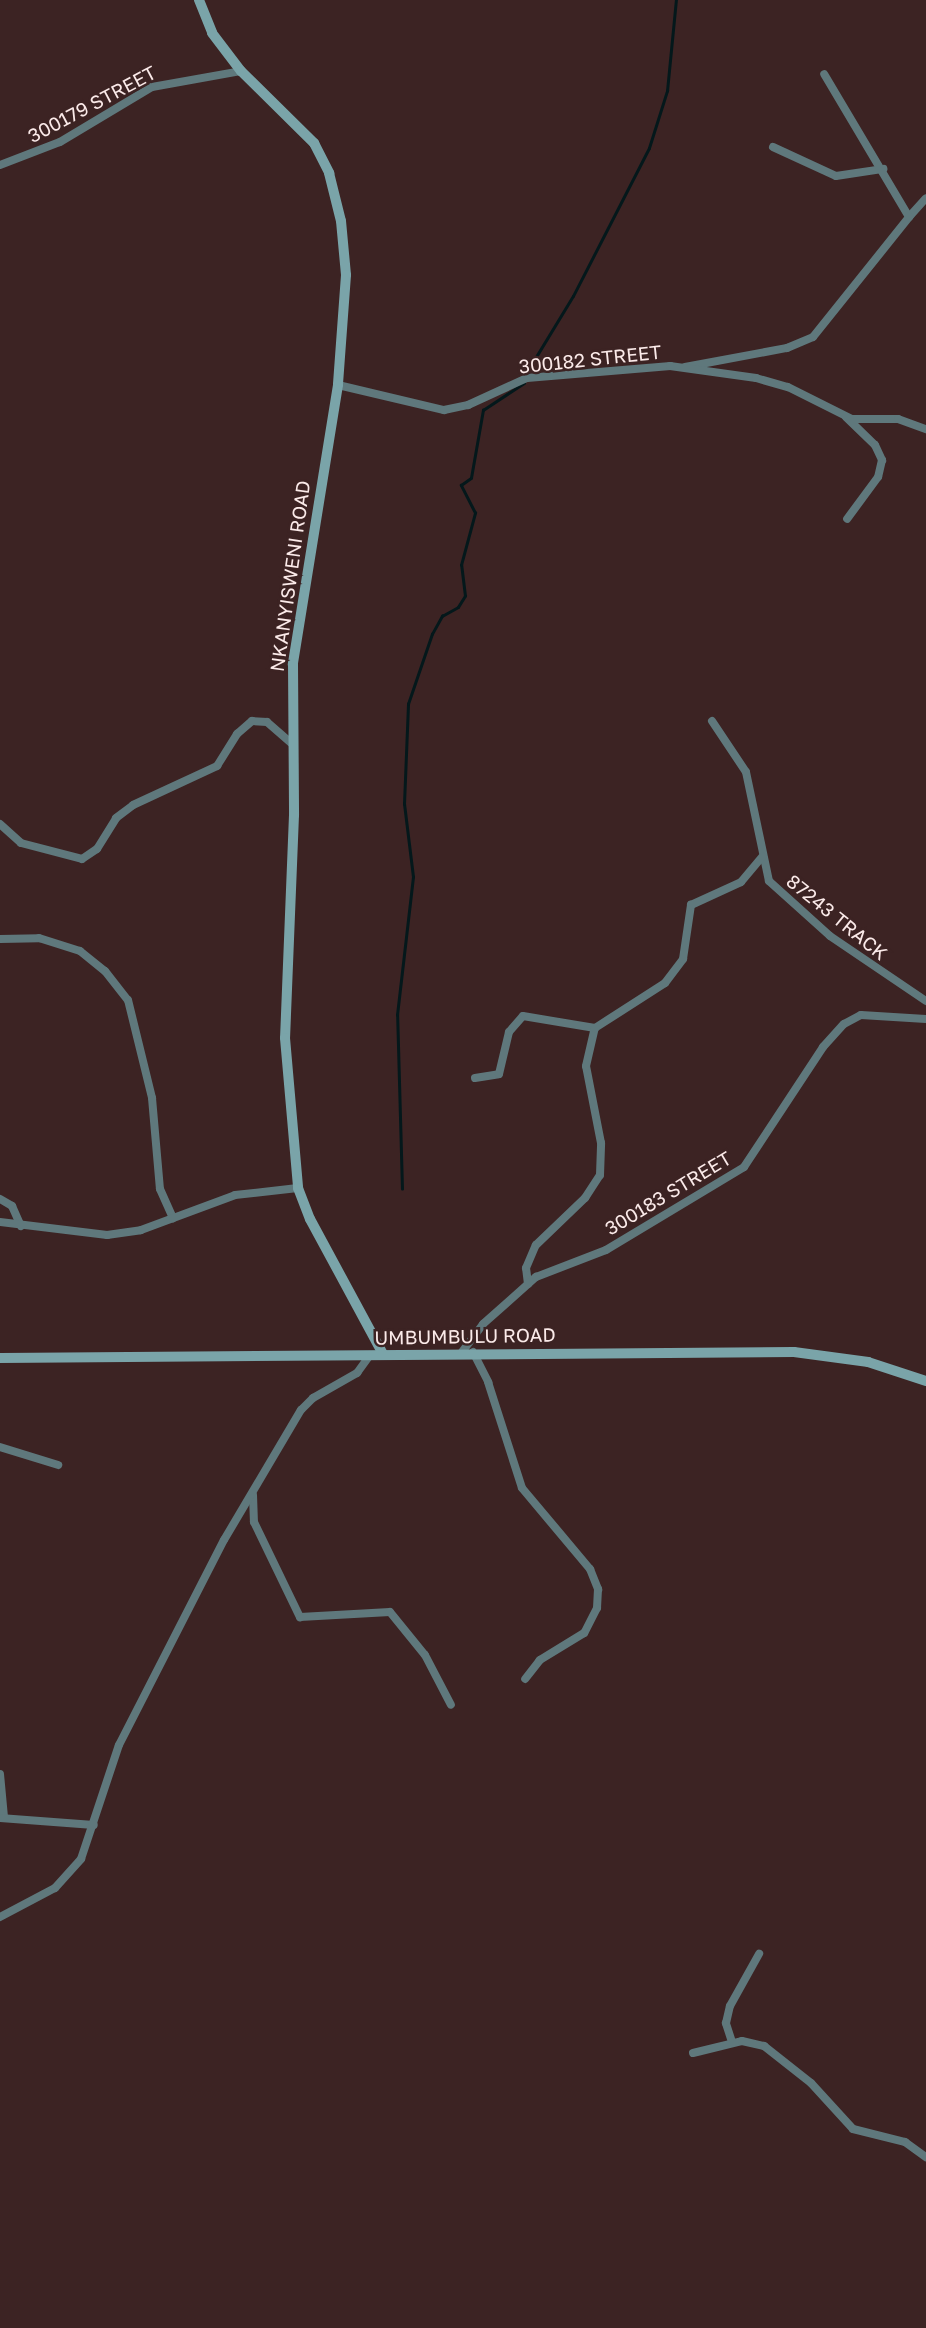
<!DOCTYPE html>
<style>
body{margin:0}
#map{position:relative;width:926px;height:2328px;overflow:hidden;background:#3c2323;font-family:"Golos Text",sans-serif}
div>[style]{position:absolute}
.stream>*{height:2.5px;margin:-1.25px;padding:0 1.25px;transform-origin:1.25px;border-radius:1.25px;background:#04181b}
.street>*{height:8px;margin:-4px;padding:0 4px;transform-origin:4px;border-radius:4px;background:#5f787c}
.secondary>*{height:10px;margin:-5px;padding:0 5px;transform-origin:5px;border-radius:5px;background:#7aa4a9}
span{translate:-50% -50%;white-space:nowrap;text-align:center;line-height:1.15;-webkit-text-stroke:5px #3c2323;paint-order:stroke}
.street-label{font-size:19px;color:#fbeae9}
</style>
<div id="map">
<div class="stream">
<i style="left:525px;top:375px;width:92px;rotate:-58.7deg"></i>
<i style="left:573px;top:296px;width:166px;rotate:-62.8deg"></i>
<i style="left:649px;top:148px;width:60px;rotate:-72.5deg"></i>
<i style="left:667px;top:91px;width:91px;rotate:-84.4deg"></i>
<i style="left:402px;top:1189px;width:174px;rotate:-91.6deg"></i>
<i style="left:397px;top:1015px;width:139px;rotate:-83.4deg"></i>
<i style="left:413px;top:877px;width:74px;rotate:-97deg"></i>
<i style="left:404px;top:804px;width:100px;rotate:-87.7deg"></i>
<i style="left:408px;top:704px;width:74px;rotate:-71.1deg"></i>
<i style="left:432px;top:634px;width:21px;rotate:-61deg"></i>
<i style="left:442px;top:616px;width:18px;rotate:-29deg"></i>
<i style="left:458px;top:607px;width:13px;rotate:-58deg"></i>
<i style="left:465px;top:596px;width:31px;rotate:-97deg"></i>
<i style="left:461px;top:565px;width:54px;rotate:-74.9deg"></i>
<i style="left:475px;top:513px;width:31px;rotate:-117deg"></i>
<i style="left:461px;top:485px;width:12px;rotate:-35deg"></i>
<i style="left:471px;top:478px;width:69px;rotate:-80deg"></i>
<i style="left:483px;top:410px;width:49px;rotate:-33.4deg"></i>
</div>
<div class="street">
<i style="left:773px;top:147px;width:69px;rotate:24.7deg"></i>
<i style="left:836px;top:176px;width:48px;rotate:-8.5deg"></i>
<i style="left:0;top:165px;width:64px;rotate:-21deg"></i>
<i style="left:60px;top:142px;width:107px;rotate:-30.9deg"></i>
<i style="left:152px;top:87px;width:90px;rotate:-10.2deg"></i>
<i style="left:909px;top:217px;width:25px;rotate:-48deg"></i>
<i style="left:685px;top:367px;width:104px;rotate:-10.6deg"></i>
<i style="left:787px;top:348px;width:28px;rotate:-23deg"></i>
<i style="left:813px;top:337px;width:154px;rotate:-51.3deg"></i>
<i style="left:909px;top:217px;width:166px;rotate:-120.7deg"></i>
<i style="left:338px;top:385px;width:109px;rotate:13.3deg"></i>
<i style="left:444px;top:410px;width:25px;rotate:-12deg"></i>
<i style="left:468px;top:405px;width:65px;rotate:-24.6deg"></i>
<i style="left:527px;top:378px;width:144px;rotate:-4.8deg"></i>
<i style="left:670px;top:366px;width:87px;rotate:7.9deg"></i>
<i style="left:756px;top:378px;width:33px;rotate:16deg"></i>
<i style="left:788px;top:387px;width:72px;rotate:26.6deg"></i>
<i style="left:852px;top:419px;width:46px"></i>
<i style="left:898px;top:419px;width:30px;rotate:20deg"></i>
<i style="left:846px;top:417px;width:40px;rotate:44deg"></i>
<i style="left:875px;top:445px;width:17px;rotate:65deg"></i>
<i style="left:882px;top:460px;width:17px;rotate:103deg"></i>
<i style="left:878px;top:477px;width:52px;rotate:126.4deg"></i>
<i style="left:712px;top:721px;width:61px;rotate:56.3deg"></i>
<i style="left:746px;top:772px;width:111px;rotate:78.1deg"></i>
<i style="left:769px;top:881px;width:82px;rotate:42deg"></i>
<i style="left:830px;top:936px;width:116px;rotate:34.1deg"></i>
<i style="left:0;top:824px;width:28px;rotate:42deg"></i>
<i style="left:21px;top:843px;width:63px;rotate:14.7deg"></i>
<i style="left:82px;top:859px;width:18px;rotate:-34deg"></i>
<i style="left:97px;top:849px;width:36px;rotate:-58deg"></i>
<i style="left:116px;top:818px;width:21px;rotate:-37deg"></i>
<i style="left:133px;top:805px;width:93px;rotate:-24.9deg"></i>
<i style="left:217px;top:766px;width:38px;rotate:-58deg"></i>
<i style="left:237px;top:734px;width:20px;rotate:-41deg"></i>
<i style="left:252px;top:721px;width:15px;rotate:4deg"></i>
<i style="left:267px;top:722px;width:35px;rotate:41deg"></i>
<i style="left:0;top:939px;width:39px;rotate:-1deg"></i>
<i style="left:39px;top:938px;width:43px;rotate:17.6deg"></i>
<i style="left:80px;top:951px;width:32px;rotate:39deg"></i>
<i style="left:105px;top:971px;width:37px;rotate:52deg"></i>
<i style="left:128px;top:1000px;width:101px;rotate:76.2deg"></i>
<i style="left:152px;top:1098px;width:91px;rotate:85deg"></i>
<i style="left:160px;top:1189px;width:32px;rotate:66deg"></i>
<i style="left:475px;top:1078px;width:24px;rotate:-9deg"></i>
<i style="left:499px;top:1074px;width:43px;rotate:-76.6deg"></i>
<i style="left:509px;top:1032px;width:21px;rotate:-49deg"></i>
<i style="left:523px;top:1016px;width:73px;rotate:9.5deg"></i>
<i style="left:0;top:1199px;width:14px;rotate:30deg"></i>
<i style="left:12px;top:1206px;width:22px;rotate:66deg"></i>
<i style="left:0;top:1222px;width:108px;rotate:6.9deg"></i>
<i style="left:107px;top:1235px;width:34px;rotate:-8deg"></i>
<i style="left:141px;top:1230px;width:100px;rotate:-20.4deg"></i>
<i style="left:235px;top:1195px;width:63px;rotate:-6.3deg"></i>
<i style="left:528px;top:1284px;width:16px;rotate:-97deg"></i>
<i style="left:526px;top:1268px;width:25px;rotate:-67deg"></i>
<i style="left:536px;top:1245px;width:68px;rotate:-43.8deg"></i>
<i style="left:585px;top:1198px;width:27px;rotate:-57deg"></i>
<i style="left:600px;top:1175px;width:32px;rotate:-88deg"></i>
<i style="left:601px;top:1143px;width:78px;rotate:-101deg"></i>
<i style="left:586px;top:1066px;width:39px;rotate:-77deg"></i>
<i style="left:595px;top:1028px;width:83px;rotate:-32.7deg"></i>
<i style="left:665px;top:983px;width:30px;rotate:-53deg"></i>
<i style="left:683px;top:959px;width:55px;rotate:-81.6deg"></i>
<i style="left:691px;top:905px;width:55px;rotate:-24.7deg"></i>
<i style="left:741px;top:882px;width:33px;rotate:-50deg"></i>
<i style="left:462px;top:1352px;width:35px;rotate:-53deg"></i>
<i style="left:483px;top:1324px;width:71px;rotate:-41.6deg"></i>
<i style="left:536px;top:1277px;width:75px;rotate:-21.1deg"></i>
<i style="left:606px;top:1250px;width:161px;rotate:-31deg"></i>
<i style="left:744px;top:1167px;width:144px;rotate:-56.6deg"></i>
<i style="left:823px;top:1047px;width:31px;rotate:-48deg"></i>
<i style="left:844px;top:1024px;width:19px;rotate:-28deg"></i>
<i style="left:861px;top:1015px;width:65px;rotate:3.5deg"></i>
<i style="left:473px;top:1352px;width:34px;rotate:63deg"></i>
<i style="left:488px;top:1382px;width:111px;rotate:72.2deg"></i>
<i style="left:522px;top:1488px;width:106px;rotate:50deg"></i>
<i style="left:590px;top:1569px;width:22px;rotate:68deg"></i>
<i style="left:598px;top:1589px;width:19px;rotate:93deg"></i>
<i style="left:597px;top:1608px;width:28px;rotate:117deg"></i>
<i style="left:584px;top:1633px;width:52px;rotate:148.5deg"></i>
<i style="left:540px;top:1660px;width:24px;rotate:128deg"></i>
<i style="left:0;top:1447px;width:61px;rotate:17.2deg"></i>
<i style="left:253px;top:1495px;width:27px;rotate:88deg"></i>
<i style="left:254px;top:1522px;width:106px;rotate:64.2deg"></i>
<i style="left:300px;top:1617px;width:90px;rotate:-3.2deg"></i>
<i style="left:390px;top:1612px;width:55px;rotate:50.9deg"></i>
<i style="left:425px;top:1655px;width:56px;rotate:62.5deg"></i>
<i style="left:0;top:1774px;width:43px;rotate:84.7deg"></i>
<i style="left:0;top:1818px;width:94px;rotate:4.3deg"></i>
<i style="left:0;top:1917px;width:62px;rotate:-27.8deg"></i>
<i style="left:55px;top:1888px;width:39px;rotate:-48deg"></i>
<i style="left:81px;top:1859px;width:120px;rotate:-71.6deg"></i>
<i style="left:119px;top:1745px;width:230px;rotate:-62.9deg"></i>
<i style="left:224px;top:1540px;width:151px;rotate:-59.4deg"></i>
<i style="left:301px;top:1410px;width:17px;rotate:-45deg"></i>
<i style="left:313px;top:1398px;width:51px;rotate:-29.6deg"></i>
<i style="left:357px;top:1373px;width:22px;rotate:-54deg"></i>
<i style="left:732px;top:2042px;width:20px;rotate:-108deg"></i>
<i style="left:726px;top:2023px;width:17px;rotate:-77deg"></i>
<i style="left:730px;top:2006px;width:60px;rotate:-60.9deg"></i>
<i style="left:693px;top:2053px;width:50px;rotate:-13.8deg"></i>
<i style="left:742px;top:2041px;width:23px;rotate:13deg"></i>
<i style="left:764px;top:2046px;width:60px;rotate:38.2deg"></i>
<i style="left:811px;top:2083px;width:62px;rotate:47.6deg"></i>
<i style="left:853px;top:2129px;width:54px;rotate:14deg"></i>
<i style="left:905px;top:2142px;width:26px;rotate:36deg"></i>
</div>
<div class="secondary">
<i style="left:199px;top:0;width:35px;rotate:68deg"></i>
<i style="left:212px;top:33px;width:48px;rotate:52.7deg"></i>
<i style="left:241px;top:71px;width:103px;rotate:44.6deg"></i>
<i style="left:314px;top:143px;width:34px;rotate:63deg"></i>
<i style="left:329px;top:173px;width:49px;rotate:76deg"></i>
<i style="left:341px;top:221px;width:54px;rotate:84.7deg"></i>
<i style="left:346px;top:275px;width:110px;rotate:94.2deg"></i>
<i style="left:338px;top:385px;width:283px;rotate:99.2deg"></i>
<i style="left:293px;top:664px;width:151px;rotate:89.6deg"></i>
<i style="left:294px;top:815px;width:223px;rotate:92.3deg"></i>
<i style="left:285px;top:1038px;width:151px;rotate:85deg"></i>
<i style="left:298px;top:1188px;width:33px;rotate:69deg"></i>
<i style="left:310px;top:1219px;width:153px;rotate:61.6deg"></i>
<i style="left:0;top:1358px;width:794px;rotate:-0.43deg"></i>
<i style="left:794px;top:1352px;width:75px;rotate:7.7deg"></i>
<i style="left:868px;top:1362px;width:61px;rotate:18.1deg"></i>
</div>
<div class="street-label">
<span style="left:92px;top:104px;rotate:-28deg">300179 STREET</span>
<span style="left:590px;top:359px;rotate:-6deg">300182 STREET</span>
<span style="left:290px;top:576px;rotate:-82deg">NKANYISWENI ROAD</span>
<span style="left:837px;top:917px;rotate:39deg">87243 TRACK</span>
<span style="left:668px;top:1193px;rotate:-31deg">300183 STREET</span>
<span style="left:465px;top:1336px;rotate:-1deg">UMBUMBULU ROAD</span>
</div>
</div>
